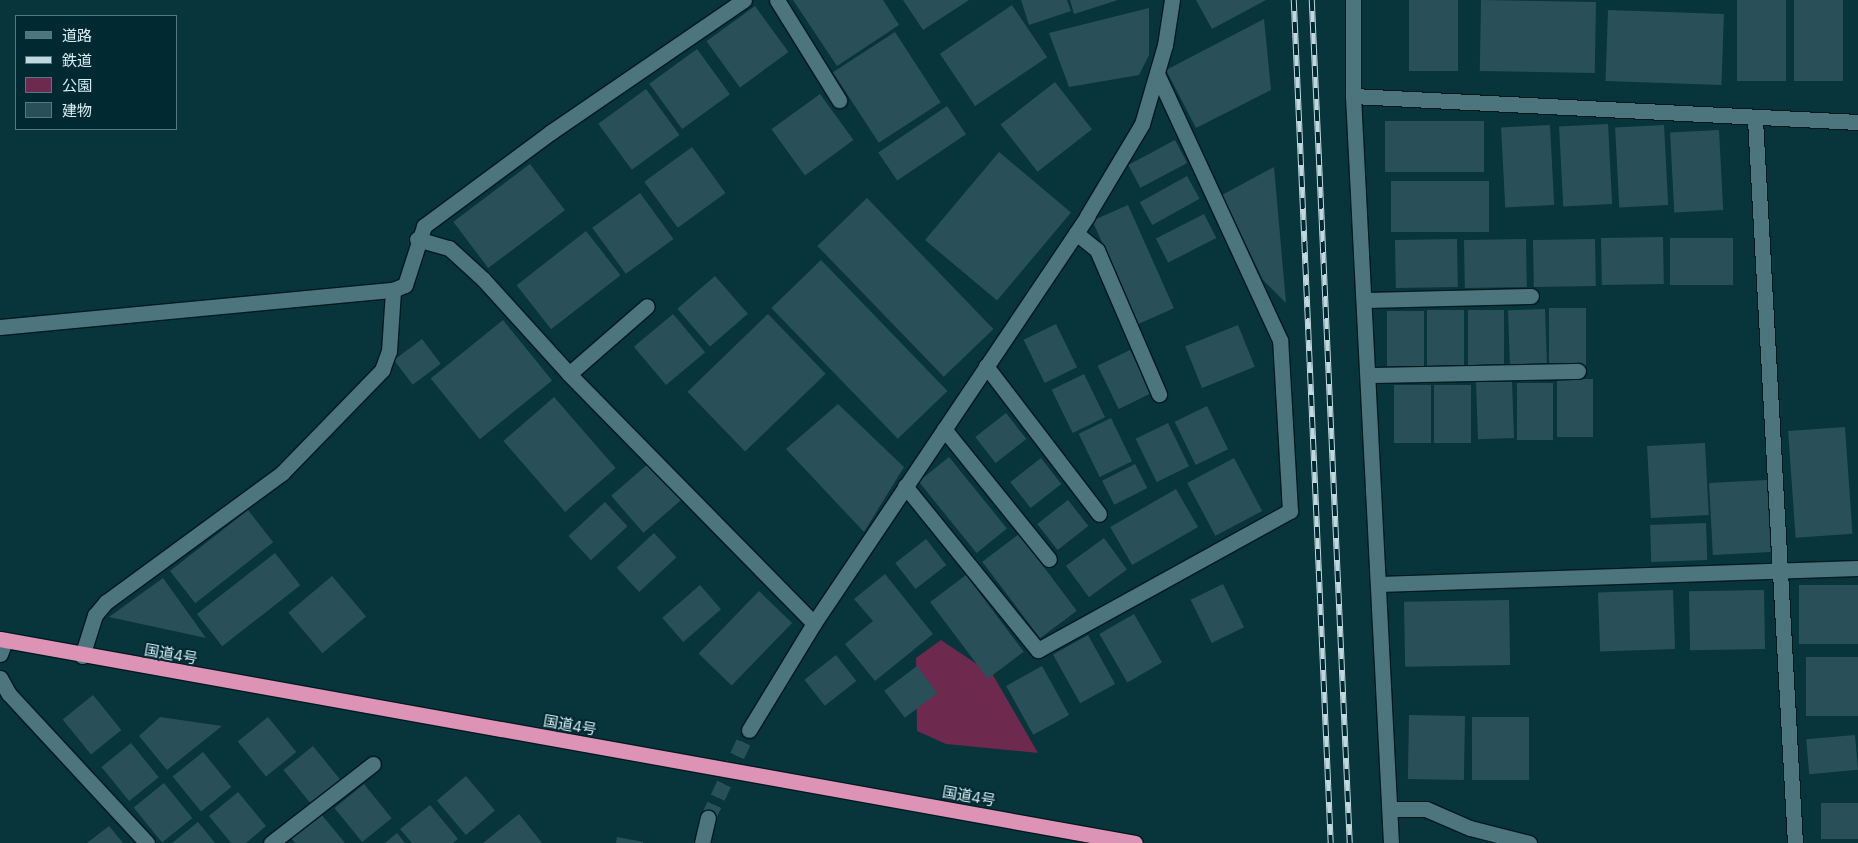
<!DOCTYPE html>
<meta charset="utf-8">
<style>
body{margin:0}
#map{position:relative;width:1858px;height:843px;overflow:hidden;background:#08343c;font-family:"IBM Plex Sans","Noto Sans JP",sans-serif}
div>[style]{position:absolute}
.green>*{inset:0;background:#6d294e}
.building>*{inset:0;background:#295059;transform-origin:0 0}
.minor-tunnel>*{height:15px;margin-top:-7.5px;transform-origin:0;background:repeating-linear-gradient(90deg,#275057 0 15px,transparent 0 23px)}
.roads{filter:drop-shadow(1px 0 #001a20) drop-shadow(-1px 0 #001a20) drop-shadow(0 1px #001a20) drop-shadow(0 -1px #001a20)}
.minor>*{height:15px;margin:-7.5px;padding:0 7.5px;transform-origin:7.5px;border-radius:7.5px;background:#4d757e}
.highway>*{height:15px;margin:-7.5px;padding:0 7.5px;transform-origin:7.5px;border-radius:7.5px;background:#dc93b6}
.rail>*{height:5.5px;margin-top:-2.75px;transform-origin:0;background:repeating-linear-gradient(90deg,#002932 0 11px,#c0d8de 0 22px);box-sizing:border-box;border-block:1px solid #c0d8de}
span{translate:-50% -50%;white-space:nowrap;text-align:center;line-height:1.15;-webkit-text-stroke:4px #002932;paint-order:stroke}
.street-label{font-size:15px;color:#d8eef3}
.legend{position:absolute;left:15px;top:15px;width:162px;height:115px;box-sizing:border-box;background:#002932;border:1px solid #56787f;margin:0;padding:6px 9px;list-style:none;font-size:15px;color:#d8eef3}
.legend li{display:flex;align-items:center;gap:10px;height:25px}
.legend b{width:25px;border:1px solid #56787f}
</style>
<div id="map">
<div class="green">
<i style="clip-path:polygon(941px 640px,993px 675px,1038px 753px,946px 744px,917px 731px,916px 658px)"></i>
</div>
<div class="building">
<i style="clip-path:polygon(793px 0,883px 0,899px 25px,837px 66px)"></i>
<i style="clip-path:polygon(903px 0,969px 0,923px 30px)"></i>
<i style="clip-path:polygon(1021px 0,1067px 0,1071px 11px,1029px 25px)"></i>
<i style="clip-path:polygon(1070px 0,1118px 0,1074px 14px)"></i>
<i style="clip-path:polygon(1196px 0,1266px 0,1212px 29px)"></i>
<i style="left:1409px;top:0;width:49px;height:71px"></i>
<i style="left:1481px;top:0;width:115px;height:71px;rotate:1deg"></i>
<i style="left:1737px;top:0;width:49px;height:81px"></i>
<i style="left:1794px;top:0;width:49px;height:81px"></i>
<i style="left:1012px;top:5px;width:63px;height:87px;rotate:56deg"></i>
<i style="left:755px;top:6px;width:57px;height:60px;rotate:54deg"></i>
<i style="clip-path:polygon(1149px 8px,1149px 55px,1139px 75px,1069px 87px,1049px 33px)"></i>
<i style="left:1608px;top:10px;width:116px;height:71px;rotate:2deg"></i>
<i style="clip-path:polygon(1264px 19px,1271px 90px,1196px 128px,1166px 70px)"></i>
<i style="left:895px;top:32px;width:84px;height:74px;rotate:57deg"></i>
<i style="left:697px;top:49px;width:56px;height:59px;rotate:54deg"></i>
<i style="left:1055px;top:82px;width:60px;height:69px;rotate:52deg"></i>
<i style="left:646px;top:89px;width:57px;height:59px;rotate:54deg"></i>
<i style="left:820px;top:94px;width:57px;height:60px;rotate:54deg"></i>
<i style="left:947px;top:106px;width:34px;height:83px;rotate:56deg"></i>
<i style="left:1484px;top:121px;width:51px;height:99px;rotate:90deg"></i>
<i style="left:1608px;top:124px;width:80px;height:49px;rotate:87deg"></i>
<i style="left:1550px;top:125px;width:80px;height:49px;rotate:87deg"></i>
<i style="left:1664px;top:125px;width:80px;height:49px;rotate:87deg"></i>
<i style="left:1719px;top:130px;width:80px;height:49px;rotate:87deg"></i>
<i style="left:1175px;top:140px;width:26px;height:53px;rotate:62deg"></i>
<i style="left:692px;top:147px;width:57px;height:59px;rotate:54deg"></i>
<i style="left:999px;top:152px;width:94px;height:115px;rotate:40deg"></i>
<i style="left:530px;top:164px;width:58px;height:96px;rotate:53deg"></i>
<i style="clip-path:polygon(1274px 167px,1286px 303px,1263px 280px,1222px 195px)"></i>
<i style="left:1187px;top:176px;width:26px;height:54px;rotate:61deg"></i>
<i style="left:1391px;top:181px;width:98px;height:51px"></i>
<i style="left:640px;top:193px;width:57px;height:59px;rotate:54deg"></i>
<i style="left:867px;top:198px;width:182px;height:69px;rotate:46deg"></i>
<i style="left:1128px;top:205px;width:113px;height:39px;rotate:66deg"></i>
<i style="left:1204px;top:214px;width:27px;height:54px;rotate:63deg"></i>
<i style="left:586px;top:231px;width:56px;height:88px;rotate:52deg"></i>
<i style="left:1663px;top:237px;width:47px;height:62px;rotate:89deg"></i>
<i style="left:1733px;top:238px;width:47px;height:63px;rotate:90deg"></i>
<i style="left:1457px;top:239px;width:48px;height:62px;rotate:89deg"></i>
<i style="left:1526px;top:239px;width:48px;height:62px;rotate:89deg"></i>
<i style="left:1595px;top:239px;width:47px;height:62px;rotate:89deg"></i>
<i style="left:821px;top:260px;width:182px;height:69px;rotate:46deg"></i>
<i style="left:715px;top:276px;width:50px;height:50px;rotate:49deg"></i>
<i style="left:1549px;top:308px;width:37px;height:58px"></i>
<i style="left:1545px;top:309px;width:57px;height:37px;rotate:88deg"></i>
<i style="left:1427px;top:310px;width:37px;height:58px"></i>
<i style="left:1468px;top:310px;width:36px;height:58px"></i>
<i style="left:1387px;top:311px;width:37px;height:58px"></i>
<i style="left:673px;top:314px;width:50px;height:51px;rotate:50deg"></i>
<i style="left:768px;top:314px;width:83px;height:112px;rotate:46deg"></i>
<i style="left:503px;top:320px;width:78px;height:93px;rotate:51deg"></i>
<i style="left:1056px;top:324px;width:48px;height:36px;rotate:64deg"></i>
<i style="left:1238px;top:325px;width:45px;height:57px;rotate:68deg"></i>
<i style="left:422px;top:339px;width:31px;height:35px;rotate:53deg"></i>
<i style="left:1130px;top:350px;width:48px;height:36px;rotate:64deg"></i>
<i style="left:1084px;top:374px;width:48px;height:36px;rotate:64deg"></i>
<i style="left:1557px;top:379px;width:36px;height:58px"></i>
<i style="left:1512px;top:381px;width:57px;height:36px;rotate:88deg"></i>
<i style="left:1517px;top:383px;width:36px;height:57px"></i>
<i style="left:1394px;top:385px;width:37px;height:58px"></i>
<i style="left:1434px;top:385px;width:37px;height:58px"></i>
<i style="left:554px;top:397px;width:94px;height:67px;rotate:49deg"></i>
<i style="clip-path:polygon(838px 404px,904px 467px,864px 532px,786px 449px)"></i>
<i style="left:1207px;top:406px;width:48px;height:36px;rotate:64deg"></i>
<i style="left:1006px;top:413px;width:33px;height:39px;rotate:52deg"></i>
<i style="left:1111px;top:418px;width:48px;height:36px;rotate:64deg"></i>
<i style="left:1168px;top:423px;width:48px;height:36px;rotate:64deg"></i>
<i style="left:1845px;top:427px;width:107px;height:57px;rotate:86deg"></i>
<i style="left:1705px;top:443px;width:72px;height:58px;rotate:87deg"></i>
<i style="left:949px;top:457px;width:92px;height:39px;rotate:51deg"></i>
<i style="left:1041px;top:458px;width:33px;height:39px;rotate:52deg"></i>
<i style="left:1234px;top:458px;width:60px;height:53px;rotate:62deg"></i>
<i style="left:649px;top:463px;width:49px;height:50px;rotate:49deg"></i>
<i style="left:1135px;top:464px;width:27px;height:37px;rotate:63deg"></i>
<i style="left:1767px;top:480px;width:72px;height:58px;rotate:87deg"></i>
<i style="left:1176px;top:489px;width:44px;height:76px;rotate:60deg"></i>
<i style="left:1068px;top:500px;width:33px;height:39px;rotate:52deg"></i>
<i style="left:605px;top:502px;width:33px;height:50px;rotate:47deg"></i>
<i style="left:248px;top:510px;width:41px;height:99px;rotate:52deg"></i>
<i style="left:1706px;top:523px;width:37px;height:56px;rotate:88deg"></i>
<i style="left:654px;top:533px;width:33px;height:51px;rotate:47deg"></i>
<i style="left:1019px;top:534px;width:96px;height:46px;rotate:53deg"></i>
<i style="left:1104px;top:538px;width:39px;height:47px;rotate:54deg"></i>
<i style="left:926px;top:539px;width:33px;height:39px;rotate:52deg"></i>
<i style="left:275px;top:553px;width:41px;height:99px;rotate:52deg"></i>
<i style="clip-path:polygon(885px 574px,933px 634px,875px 681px,845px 644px,873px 621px,854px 599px)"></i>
<i style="left:966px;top:575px;width:96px;height:45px;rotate:53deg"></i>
<i style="left:332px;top:576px;width:53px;height:57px;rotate:50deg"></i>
<i style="clip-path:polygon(163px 578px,206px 638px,109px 617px)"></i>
<i style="left:1223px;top:584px;width:48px;height:36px;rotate:64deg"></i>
<i style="left:700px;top:585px;width:32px;height:50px;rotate:49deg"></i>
<i style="left:1858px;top:585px;width:59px;height:59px;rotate:90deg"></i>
<i style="left:1673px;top:590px;width:59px;height:75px;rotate:88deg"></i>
<i style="left:1764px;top:590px;width:59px;height:75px;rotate:89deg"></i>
<i style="left:759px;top:591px;width:46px;height:87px;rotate:44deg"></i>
<i style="left:1509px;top:600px;width:65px;height:105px;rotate:89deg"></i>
<i style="left:1134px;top:614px;width:56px;height:40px;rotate:60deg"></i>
<i style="left:1088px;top:635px;width:56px;height:40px;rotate:61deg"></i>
<i style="left:836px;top:655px;width:33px;height:40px;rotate:52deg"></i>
<i style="left:1858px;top:657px;width:59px;height:52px;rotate:90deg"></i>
<i style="left:917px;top:666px;width:34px;height:41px;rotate:53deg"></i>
<i style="left:1042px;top:666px;width:56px;height:41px;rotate:61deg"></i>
<i style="left:93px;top:695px;width:45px;height:39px;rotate:51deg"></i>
<i style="left:1409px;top:715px;width:56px;height:64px;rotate:1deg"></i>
<i style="clip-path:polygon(160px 717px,222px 726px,167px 770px,139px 736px)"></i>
<i style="left:268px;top:717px;width:45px;height:39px;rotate:51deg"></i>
<i style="left:1472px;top:717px;width:57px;height:63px"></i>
<i style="left:1855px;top:735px;width:35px;height:49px;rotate:85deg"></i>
<i style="left:131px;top:743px;width:44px;height:38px;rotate:51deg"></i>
<i style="left:313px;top:746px;width:44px;height:38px;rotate:51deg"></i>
<i style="left:203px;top:752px;width:45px;height:39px;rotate:51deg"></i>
<i style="left:466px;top:776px;width:45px;height:38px;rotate:50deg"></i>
<i style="left:164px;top:783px;width:45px;height:39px;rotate:51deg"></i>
<i style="left:364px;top:784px;width:44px;height:38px;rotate:51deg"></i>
<i style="clip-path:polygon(238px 792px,266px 826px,246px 843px,231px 843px,209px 816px)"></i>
<i style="left:1858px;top:803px;width:36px;height:37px;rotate:90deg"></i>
<i style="clip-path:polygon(430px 805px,458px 839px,453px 843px,412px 843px,400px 829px)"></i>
<i style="clip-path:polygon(321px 814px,345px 843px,295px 843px,291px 838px)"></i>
<i style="clip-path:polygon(519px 814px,542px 843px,483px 843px)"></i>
<i style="clip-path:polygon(198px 822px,215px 843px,172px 843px)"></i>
<i style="clip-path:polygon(109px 826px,123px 843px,87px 843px)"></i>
<i style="clip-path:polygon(397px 833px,405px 843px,385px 843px)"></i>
<i style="clip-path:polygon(617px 837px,643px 842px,643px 843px,616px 843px)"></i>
</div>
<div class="minor-tunnel">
<i style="left:708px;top:818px;width:97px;rotate:-65deg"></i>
</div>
<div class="roads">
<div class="minor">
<i style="left:777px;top:0;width:118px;rotate:58.2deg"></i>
<i style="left:1353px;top:0;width:96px;rotate:90deg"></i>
<i style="left:1353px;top:96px;width:748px;rotate:87.09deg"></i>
<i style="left:1353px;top:96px;width:506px;rotate:2.95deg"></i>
<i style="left:1755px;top:119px;width:725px;rotate:86.84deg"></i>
<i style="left:1076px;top:233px;width:27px;rotate:39deg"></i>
<i style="left:1097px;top:250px;width:157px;rotate:66.7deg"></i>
<i style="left:417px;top:239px;width:33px;rotate:16deg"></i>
<i style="left:449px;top:248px;width:46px;rotate:42.4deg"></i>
<i style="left:483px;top:279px;width:128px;rotate:47.8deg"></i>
<i style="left:569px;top:374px;width:349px;rotate:45.5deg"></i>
<i style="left:1364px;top:300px;width:167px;rotate:-1.4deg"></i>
<i style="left:0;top:327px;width:395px;rotate:-5.4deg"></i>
<i style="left:393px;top:290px;width:13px;rotate:-23deg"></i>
<i style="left:405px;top:285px;width:62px;rotate:-72.1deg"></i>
<i style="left:424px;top:226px;width:158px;rotate:-36.5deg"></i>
<i style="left:551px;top:132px;width:234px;rotate:-34.4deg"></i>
<i style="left:986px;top:366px;width:186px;rotate:52.6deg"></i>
<i style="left:569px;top:374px;width:103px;rotate:-41.1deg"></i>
<i style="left:1368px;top:375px;width:210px;rotate:-1.1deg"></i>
<i style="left:944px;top:429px;width:167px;rotate:51.1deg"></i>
<i style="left:905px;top:486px;width:211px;rotate:51deg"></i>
<i style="left:1038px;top:650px;width:288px;rotate:-28.9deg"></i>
<i style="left:1290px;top:511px;width:171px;rotate:-93.3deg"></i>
<i style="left:1280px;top:340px;width:293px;rotate:-114.8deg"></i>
<i style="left:1379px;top:584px;width:479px;rotate:-1.9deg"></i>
<i style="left:0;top:654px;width:14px;rotate:-69deg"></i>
<i style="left:82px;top:656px;width:43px;rotate:-72.4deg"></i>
<i style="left:95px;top:615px;width:17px;rotate:-50deg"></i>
<i style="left:106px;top:602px;width:218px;rotate:-36.2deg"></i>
<i style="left:282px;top:473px;width:144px;rotate:-45.8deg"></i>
<i style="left:382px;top:370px;width:20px;rotate:-70deg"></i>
<i style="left:389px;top:351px;width:61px;rotate:-86.2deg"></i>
<i style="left:0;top:678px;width:18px;rotate:61deg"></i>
<i style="left:9px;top:694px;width:203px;rotate:47.2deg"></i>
<i style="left:749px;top:730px;width:125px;rotate:-58.7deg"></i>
<i style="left:814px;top:623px;width:490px;rotate:-56.1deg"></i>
<i style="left:1087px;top:216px;width:107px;rotate:-59.1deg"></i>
<i style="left:1142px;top:124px;width:82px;rotate:-73.8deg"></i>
<i style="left:1165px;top:45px;width:46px;rotate:-81.2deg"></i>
<i style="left:1390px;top:809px;width:36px"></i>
<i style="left:1426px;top:809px;width:48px;rotate:23.4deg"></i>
<i style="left:1470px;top:828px;width:61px;rotate:14.3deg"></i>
<i style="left:271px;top:843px;width:129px;rotate:-37.8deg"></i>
<i style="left:702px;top:843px;width:26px;rotate:-77deg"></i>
</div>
<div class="highway">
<i style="left:0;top:639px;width:1153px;rotate:10.19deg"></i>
</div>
</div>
<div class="rail">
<i style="left:1294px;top:0;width:844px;rotate:87.49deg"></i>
<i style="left:1312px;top:0;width:844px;rotate:87.42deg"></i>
</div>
<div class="street-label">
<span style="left:171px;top:654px;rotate:10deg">国道4号</span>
<span style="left:570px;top:725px;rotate:10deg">国道4号</span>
<span style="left:969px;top:796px;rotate:10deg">国道4号</span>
</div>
<ul class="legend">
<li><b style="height:6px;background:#4d757e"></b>道路</li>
<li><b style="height:6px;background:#c0d8de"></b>鉄道</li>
<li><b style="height:14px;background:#6d294e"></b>公園</li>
<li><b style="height:14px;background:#295059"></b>建物</li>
</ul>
</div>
